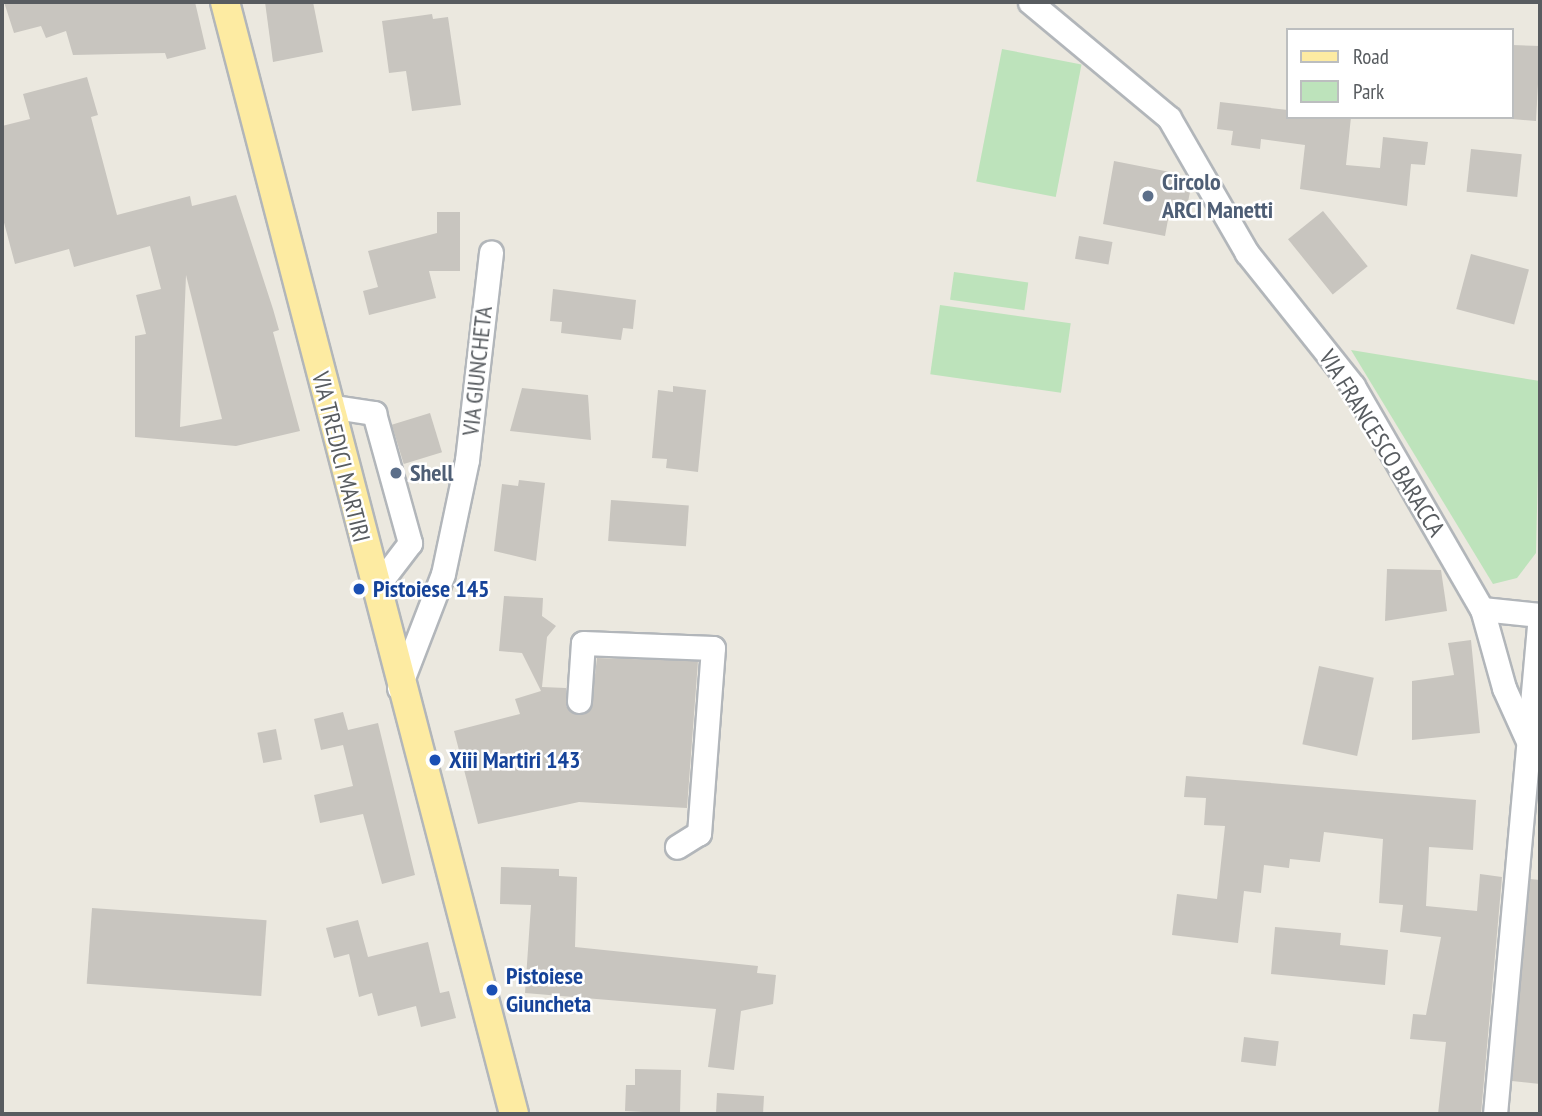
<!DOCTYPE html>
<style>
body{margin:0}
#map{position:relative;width:1542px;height:1116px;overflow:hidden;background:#ebe8df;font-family:"PT Sans Narrow",sans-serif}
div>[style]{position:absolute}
.green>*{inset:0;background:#bde3bb;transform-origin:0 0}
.building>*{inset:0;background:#c8c5bf;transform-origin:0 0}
.roads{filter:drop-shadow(2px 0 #b2b6ba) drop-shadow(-2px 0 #b2b6ba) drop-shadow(0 2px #b2b6ba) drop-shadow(0 -2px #b2b6ba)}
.minor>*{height:23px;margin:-11.5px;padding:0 11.5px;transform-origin:11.5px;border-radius:11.5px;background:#fff}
.major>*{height:28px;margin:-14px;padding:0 14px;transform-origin:14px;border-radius:14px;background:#fdeba2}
.dots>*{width:19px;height:19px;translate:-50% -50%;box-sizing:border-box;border:4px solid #fff;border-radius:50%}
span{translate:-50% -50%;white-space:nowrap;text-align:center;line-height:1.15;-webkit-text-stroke:5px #fff;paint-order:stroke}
.service-label{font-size:24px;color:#4e5e75;font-weight:700}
.left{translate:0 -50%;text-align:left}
.street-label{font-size:24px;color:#585c60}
.transit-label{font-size:24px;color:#164399;font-weight:700}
.frame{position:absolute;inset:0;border:4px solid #585c60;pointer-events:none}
.legend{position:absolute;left:1286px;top:28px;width:228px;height:91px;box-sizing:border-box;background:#fff;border:2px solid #bcbebf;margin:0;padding:9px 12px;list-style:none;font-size:21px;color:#585c60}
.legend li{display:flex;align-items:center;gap:14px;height:35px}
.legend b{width:35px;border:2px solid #bcbebf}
</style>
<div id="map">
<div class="green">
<i style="left:1002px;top:49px;width:81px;height:135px;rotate:11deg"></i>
<i style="left:954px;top:272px;width:75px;height:28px;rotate:8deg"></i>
<i style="left:940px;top:305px;width:132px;height:70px;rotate:8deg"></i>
<i style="clip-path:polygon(1351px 350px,1540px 381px,1536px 553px,1517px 578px,1493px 584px)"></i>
</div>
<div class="building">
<i style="clip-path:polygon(4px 2px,195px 2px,206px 49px,167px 59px,165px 53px,73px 55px,66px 31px,46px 38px,41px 26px,14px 33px)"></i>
<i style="clip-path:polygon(265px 2px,313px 2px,323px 52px,273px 62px)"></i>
<i style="clip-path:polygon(432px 14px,433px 19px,448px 17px,461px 105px,412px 111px,406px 71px,389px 73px,382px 21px)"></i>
<i style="clip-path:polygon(1512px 45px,1540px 46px,1536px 121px,1512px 119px)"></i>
<i style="clip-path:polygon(evenodd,87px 77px,98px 115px,91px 117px,117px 215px,190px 196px,192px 206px,236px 195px,273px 309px,279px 330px,273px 332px,300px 431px,236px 446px,135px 437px,135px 336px,146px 334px,136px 295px,161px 289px,150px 246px,74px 267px,69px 249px,15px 264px,2px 215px,2px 126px,30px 119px,23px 94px,87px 77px,186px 275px,222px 419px,180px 427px,186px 275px)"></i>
<i style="clip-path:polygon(1220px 102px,1288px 110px,1288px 117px,1351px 117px,1346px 165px,1380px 168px,1383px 137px,1428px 142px,1425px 165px,1411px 164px,1407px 206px,1300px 189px,1305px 145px,1261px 139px,1260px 149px,1231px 145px,1233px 131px,1217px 129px)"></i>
<i style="left:1471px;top:149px;width:51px;height:43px;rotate:6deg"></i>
<i style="clip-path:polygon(1114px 161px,1175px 173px,1172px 189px,1190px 192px,1186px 212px,1170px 209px,1165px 236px,1103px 224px)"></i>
<i style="left:1323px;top:211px;width:71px;height:45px;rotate:51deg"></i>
<i style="clip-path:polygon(437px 212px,460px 212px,460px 271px,429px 271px,436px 298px,369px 315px,363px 291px,378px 287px,368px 251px,437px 233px)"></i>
<i style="left:1079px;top:236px;width:34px;height:23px;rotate:10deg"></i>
<i style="left:1471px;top:254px;width:60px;height:57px;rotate:15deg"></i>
<i style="clip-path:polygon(553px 289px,636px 300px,633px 329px,623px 328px,621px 340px,561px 333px,562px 322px,550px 321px)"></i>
<i style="clip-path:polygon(673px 386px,706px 390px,698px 472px,666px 468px,667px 459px,652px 458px,658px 390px,673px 392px)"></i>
<i style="clip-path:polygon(522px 388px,588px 395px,591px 440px,510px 431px)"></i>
<i style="left:430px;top:413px;width:41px;height:40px;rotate:73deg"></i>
<i style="clip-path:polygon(519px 480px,545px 483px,536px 561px,494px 551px,502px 484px,518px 486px)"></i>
<i style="left:611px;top:500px;width:78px;height:41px;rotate:4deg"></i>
<i style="clip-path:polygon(1387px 569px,1441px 570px,1447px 611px,1385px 621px)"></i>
<i style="clip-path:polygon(504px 596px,543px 598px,542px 616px,556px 626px,547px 637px,542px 687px,566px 688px,566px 706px,577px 715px,591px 708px,597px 658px,698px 661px,687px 808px,579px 802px,478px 824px,454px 731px,520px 714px,515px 699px,541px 691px,522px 653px,499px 651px)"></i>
<i style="clip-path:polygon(1471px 640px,1480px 733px,1412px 740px,1412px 681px,1454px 675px,1448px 643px)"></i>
<i style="left:1319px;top:666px;width:56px;height:80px;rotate:12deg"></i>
<i style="clip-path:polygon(343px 712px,348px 730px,378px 723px,415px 875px,382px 884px,363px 814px,320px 823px,314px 795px,353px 786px,343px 745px,321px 750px,314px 719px)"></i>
<i style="left:276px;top:729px;width:31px;height:19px;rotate:79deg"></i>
<i style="clip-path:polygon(1186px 776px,1476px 800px,1473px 850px,1429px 847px,1426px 906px,1477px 911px,1480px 874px,1502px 877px,1481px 1114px,1438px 1114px,1446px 1042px,1410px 1039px,1413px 1014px,1426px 1015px,1441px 937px,1400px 932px,1403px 905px,1379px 903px,1383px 839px,1324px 832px,1320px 862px,1290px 859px,1289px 868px,1264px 865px,1261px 893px,1244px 891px,1238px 943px,1172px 935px,1177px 894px,1217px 899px,1225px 826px,1204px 825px,1206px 798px,1184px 797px)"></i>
<i style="clip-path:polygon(501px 867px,559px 869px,559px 876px,577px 877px,575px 947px,758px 966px,757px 973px,776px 975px,773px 1004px,741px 1011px,734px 1070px,708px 1067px,716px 1009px,525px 993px,531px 905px,500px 904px)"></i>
<i style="clip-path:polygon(1530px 879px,1540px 880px,1540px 1084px,1512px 1081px)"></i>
<i style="left:92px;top:908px;width:175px;height:76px;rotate:4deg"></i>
<i style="clip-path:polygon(358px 920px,368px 957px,428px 942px,440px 993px,449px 991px,456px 1018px,421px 1027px,416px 1006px,378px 1016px,372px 993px,359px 997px,349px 954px,334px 958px,326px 928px)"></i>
<i style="clip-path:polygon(1275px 927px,1341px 933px,1340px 945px,1388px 950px,1385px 985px,1271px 974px)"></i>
<i style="left:1244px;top:1037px;width:35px;height:25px;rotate:7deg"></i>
<i style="clip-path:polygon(635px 1069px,681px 1070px,680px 1114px,625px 1111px,626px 1085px,635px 1085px)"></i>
<i style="clip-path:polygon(717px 1093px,764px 1096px,763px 1114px,716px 1114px)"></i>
</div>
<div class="roads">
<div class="minor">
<i style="left:1030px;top:2px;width:181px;rotate:39.8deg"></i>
<i style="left:1169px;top:118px;width:156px;rotate:60deg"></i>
<i style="left:1247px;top:253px;width:170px;rotate:51.4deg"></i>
<i style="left:1353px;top:386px;width:258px;rotate:60deg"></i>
<i style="left:1482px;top:609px;width:82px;rotate:74.4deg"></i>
<i style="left:1504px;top:688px;width:56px;rotate:65.7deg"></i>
<i style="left:328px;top:406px;width:47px;rotate:8.7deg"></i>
<i style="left:374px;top:413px;width:135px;rotate:74.5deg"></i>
<i style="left:410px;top:543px;width:58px;rotate:127.3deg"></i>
<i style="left:1482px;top:609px;width:58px;rotate:5.9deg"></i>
<i style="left:399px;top:688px;width:122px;rotate:-68.9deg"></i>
<i style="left:443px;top:574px;width:116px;rotate:-78.1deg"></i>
<i style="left:467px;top:460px;width:209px;rotate:-83.4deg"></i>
<i style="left:579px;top:701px;width:58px;rotate:-86.1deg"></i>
<i style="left:583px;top:643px;width:130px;rotate:2.2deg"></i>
<i style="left:713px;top:648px;width:186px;rotate:94.3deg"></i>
<i style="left:699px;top:833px;width:26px;rotate:148deg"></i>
<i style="left:1495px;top:1114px;width:501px;rotate:-84.85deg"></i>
</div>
<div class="major">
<i style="left:225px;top:2px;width:1149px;rotate:75.43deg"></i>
</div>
</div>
<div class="dots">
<i style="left:1148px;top:196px;background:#5c6f8a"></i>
<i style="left:396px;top:473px;background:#5c6f8a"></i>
<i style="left:359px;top:589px;background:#1a4fb4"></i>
<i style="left:435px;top:760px;background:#1a4fb4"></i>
<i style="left:492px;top:990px;background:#1a4fb4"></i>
</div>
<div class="service-label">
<span class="left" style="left:1162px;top:196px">Circolo<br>ARCI Manetti</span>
<span class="left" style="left:410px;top:473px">Shell</span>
</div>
<div class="street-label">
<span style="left:477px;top:371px;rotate:-84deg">VIA GIUNCHETA</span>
<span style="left:1382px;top:443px;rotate:58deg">VIA FRANCESCO BARACCA</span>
<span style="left:341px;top:457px;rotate:76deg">VIA TREDICI MARTIRI</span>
</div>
<div class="transit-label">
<span class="left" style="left:373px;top:589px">Pistoiese 145</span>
<span class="left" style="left:449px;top:760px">Xiii Martiri 143</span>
<span class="left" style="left:506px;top:990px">Pistoiese<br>Giuncheta</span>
</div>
<div class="frame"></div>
<ul class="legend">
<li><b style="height:9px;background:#fdeba2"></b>Road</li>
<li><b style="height:19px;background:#bde3bb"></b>Park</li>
</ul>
</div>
